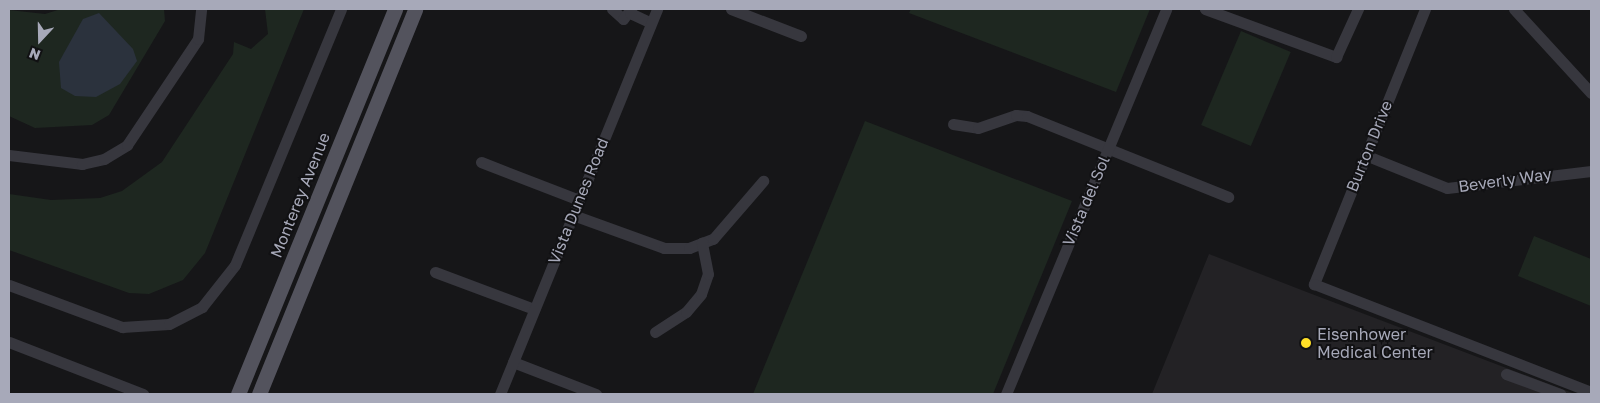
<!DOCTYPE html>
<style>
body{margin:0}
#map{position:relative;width:1600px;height:403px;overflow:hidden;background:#161618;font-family:"Golos Text",sans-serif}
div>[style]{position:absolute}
.built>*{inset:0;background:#232225}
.green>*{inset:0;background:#1e2720;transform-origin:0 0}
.water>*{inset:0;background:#2b323d}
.minor>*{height:11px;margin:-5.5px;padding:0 5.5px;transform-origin:5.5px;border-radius:5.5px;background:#37373e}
.major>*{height:15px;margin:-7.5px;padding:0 7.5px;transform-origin:7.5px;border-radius:7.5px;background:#53535d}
.dots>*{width:14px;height:14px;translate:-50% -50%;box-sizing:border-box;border:2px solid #111113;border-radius:50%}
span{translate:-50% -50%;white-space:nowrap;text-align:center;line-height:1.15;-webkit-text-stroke:4px #111113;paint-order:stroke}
.street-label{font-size:16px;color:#a7a9b9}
.poi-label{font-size:16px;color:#a7a9b9}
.left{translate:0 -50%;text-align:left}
.frame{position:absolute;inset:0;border:10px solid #a7a9b9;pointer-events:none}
.north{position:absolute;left:15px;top:15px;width:50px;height:50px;-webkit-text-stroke:4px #111113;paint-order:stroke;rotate:201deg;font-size:14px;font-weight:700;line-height:20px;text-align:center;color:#a7a9b9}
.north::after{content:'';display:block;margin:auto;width:18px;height:22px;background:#a7a9b9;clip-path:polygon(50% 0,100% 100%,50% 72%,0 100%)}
</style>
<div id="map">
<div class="built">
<i style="clip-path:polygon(1209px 254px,1304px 291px,1575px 394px,1152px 394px)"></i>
</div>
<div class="green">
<i style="clip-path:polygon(61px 9px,164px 9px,165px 21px,109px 115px,92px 125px,35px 128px,9px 116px,9px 10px,45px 14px)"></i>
<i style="clip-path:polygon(265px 9px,304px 9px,205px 253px,183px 280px,149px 294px,129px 293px,9px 250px,9px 194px,51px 200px,100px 198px,122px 191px,162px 162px,233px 54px,234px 42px,251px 49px,268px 34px)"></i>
<i style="clip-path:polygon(911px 9px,1150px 9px,1116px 92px,909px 13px)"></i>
<i style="left:1241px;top:31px;width:54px;height:102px;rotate:23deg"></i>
<i style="clip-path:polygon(865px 121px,1072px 201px,993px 394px,753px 394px)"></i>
<i style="clip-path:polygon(1534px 236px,1591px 259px,1591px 306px,1518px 276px)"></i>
</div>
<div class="water">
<i style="clip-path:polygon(99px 13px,133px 49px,137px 61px,120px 84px,96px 97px,75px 96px,61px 88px,59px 62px,83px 19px)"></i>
</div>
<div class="minor">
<i style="left:612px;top:9px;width:15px;rotate:42deg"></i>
<i style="left:623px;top:19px;width:13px;rotate:-51deg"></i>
<i style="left:731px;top:9px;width:75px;rotate:21.1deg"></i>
<i style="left:1205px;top:9px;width:140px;rotate:20.1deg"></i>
<i style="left:1336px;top:57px;width:53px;rotate:-65.4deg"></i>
<i style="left:1425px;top:9px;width:297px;rotate:112deg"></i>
<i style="left:1314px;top:284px;width:297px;rotate:21.3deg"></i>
<i style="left:1514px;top:9px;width:114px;rotate:47.5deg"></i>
<i style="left:630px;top:13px;width:23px;rotate:25deg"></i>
<i style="left:953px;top:124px;width:25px;rotate:9deg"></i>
<i style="left:978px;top:128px;width:40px;rotate:-18.9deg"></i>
<i style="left:1016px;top:115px;width:11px;rotate:5deg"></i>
<i style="left:1027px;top:116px;width:217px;rotate:21.9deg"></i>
<i style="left:9px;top:155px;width:74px;rotate:7deg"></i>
<i style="left:82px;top:164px;width:23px;rotate:-13deg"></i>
<i style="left:104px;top:159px;width:27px;rotate:-31deg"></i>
<i style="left:127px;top:145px;width:128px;rotate:-56.2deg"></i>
<i style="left:198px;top:39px;width:30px;rotate:-84deg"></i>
<i style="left:1365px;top:155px;width:88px;rotate:21.9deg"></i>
<i style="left:1447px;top:188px;width:145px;rotate:-6.7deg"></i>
<i style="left:481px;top:162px;width:105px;rotate:21.2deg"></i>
<i style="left:573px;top:215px;width:97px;rotate:19.9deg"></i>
<i style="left:664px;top:248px;width:25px"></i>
<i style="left:689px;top:248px;width:26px;rotate:-21deg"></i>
<i style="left:713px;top:239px;width:77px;rotate:-49.2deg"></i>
<i style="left:435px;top:272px;width:106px;rotate:20.5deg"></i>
<i style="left:9px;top:285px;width:121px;rotate:20.4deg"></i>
<i style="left:122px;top:327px;width:47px;rotate:-3.7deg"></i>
<i style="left:169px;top:324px;width:37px;rotate:-27deg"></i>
<i style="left:202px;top:307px;width:53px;rotate:-51.8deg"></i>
<i style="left:235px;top:265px;width:277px;rotate:-67.5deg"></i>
<i style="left:655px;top:332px;width:37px;rotate:-33deg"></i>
<i style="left:686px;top:312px;width:23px;rotate:-50deg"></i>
<i style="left:701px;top:294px;width:21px;rotate:-71deg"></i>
<i style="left:708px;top:274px;width:32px;rotate:-101deg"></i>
<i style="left:9px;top:342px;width:144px;rotate:21.2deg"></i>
<i style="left:513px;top:362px;width:89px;rotate:21.1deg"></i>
<i style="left:1506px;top:374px;width:58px;rotate:20.3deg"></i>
<i style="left:500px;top:394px;width:416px;rotate:-67.8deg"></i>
<i style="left:1006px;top:394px;width:417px;rotate:-67.4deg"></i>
</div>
<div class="major">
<i style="left:238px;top:394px;width:416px;rotate:-67.8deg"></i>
<i style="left:259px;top:394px;width:415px;rotate:-67.9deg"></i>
</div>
<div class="dots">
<i style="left:1306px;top:343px;background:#ffdf27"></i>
</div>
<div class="street-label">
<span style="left:1369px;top:146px;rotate:-68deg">Burton Drive</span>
<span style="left:1505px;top:180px;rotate:-8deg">Beverly Way</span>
<span style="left:300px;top:195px;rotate:-68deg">Monterey Avenue</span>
<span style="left:578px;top:201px;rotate:-68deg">Vista Dunes Road</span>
<span style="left:1086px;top:201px;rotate:-67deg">Vista del Sol</span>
</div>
<div class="poi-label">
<span class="left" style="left:1317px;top:343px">Eisenhower<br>Medical Center</span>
</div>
<div class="frame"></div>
<div class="north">N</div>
</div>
